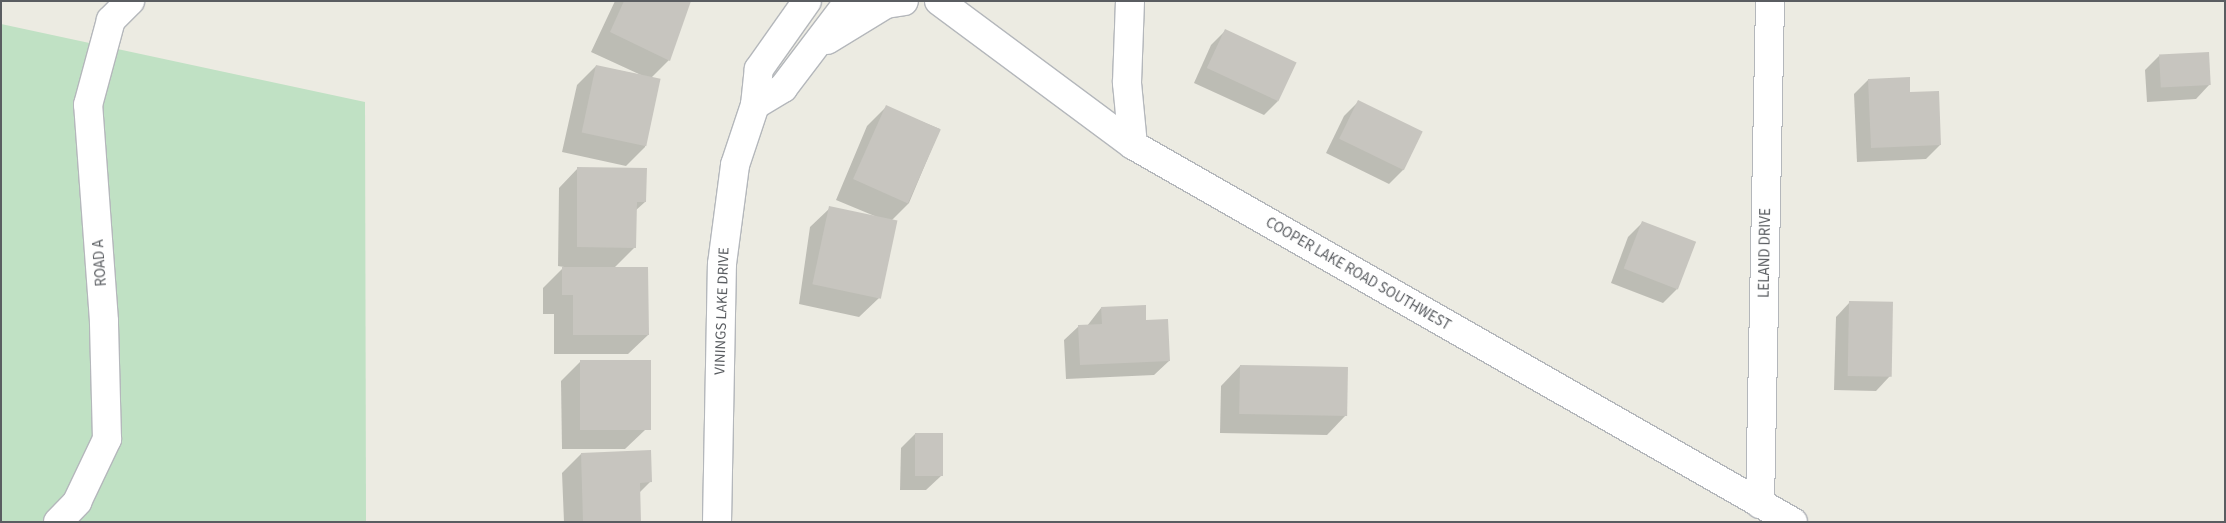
<!DOCTYPE html>
<style>
body{margin:0}
#map{position:relative;width:2226px;height:523px;overflow:hidden;background:#ecebe2;font-family:"Source Sans 3",sans-serif}
div>[style]{position:absolute}
.green>*{inset:0;background:#c0e1c4}
.shadow>*{inset:0;background:#0003}
.building>*{inset:0;background:#c7c5bf;transform-origin:0 0}
.roads{filter:drop-shadow(1px 0 #b4b7bb) drop-shadow(-1px 0 #b4b7bb) drop-shadow(0 1px #b4b7bb) drop-shadow(0 -1px #b4b7bb)}
.minor>*{height:28px;margin:-14px;padding:0 14px;transform-origin:14px;border-radius:14px;background:#fff}
span{translate:-50% -50%;white-space:nowrap;text-align:center;line-height:1.15;-webkit-text-stroke:4px #fff;paint-order:stroke}
.street-label{font-size:15px;color:#5a5d61}
.frame{position:absolute;inset:0;border:2px solid #5a5d61;pointer-events:none}
</style>
<div id="map">
<div class="green">
<i style="clip-path:polygon(1px 24px,365px 102px,366px 522px,1px 522px)"></i>
</div>
<div class="shadow">
<i style="clip-path:polygon(615px 1px,690px 1px,669px 60px,651px 78px,645px 147px,626px 166px,562px 152px,577px 85px,596px 66px,641px 75px,591px 52px)"></i>
<i style="clip-path:polygon(1226px 30px,1278px 101px,1264px 115px,1194px 83px,1211px 45px)"></i>
<i style="clip-path:polygon(2159px 56px,2210px 84px,2196px 99px,2147px 102px,2145px 70px)"></i>
<i style="clip-path:polygon(1868px 80px,1909px 94px,1940px 145px,1926px 159px,1857px 162px,1854px 94px)"></i>
<i style="clip-path:polygon(1358px 102px,1421px 132px,1403px 170px,1389px 184px,1326px 153px,1344px 116px)"></i>
<i style="clip-path:polygon(886px 107px,940px 129px,909px 203px,891px 221px,879px 298px,859px 317px,799px 304px,810px 227px,830px 208px,877px 217px,836px 200px,867px 126px)"></i>
<i style="clip-path:polygon(578px 168px,645px 202px,635px 211px,635px 247px,614px 268px,648px 335px,628px 354px,554px 354px,554px 314px,543px 314px,543px 288px,562px 269px,570px 268px,558px 266px,559px 188px)"></i>
<i style="clip-path:polygon(1642px 223px,1677px 289px,1663px 303px,1611px 283px,1628px 237px)"></i>
<i style="clip-path:polygon(1850px 302px,1890px 376px,1876px 391px,1834px 390px,1836px 317px)"></i>
<i style="clip-path:polygon(1101px 308px,1145px 321px,1169px 361px,1154px 375px,1066px 379px,1064px 340px,1079px 326px,1087px 326px)"></i>
<i style="clip-path:polygon(581px 361px,645px 430px,625px 449px,562px 449px,561px 381px)"></i>
<i style="clip-path:polygon(1240px 366px,1346px 415px,1327px 435px,1220px 433px,1221px 386px)"></i>
<i style="clip-path:polygon(915px 434px,941px 476px,926px 490px,900px 490px,901px 448px)"></i>
<i style="clip-path:polygon(581px 454px,650px 482px,639px 493px,640px 522px,564px 522px,562px 473px)"></i>
</div>
<div class="building">
<i style="clip-path:polygon(624px 1px,691px 1px,670px 61px,610px 32px)"></i>
<i style="left:1225px;top:29px;width:79px;height:43px;rotate:25deg"></i>
<i style="left:2209px;top:52px;width:33px;height:50px;rotate:87deg"></i>
<i style="left:596px;top:65px;width:66px;height:69px;rotate:12deg"></i>
<i style="clip-path:polygon(1910px 77px,1910px 92px,1939px 91px,1941px 145px,1871px 148px,1868px 79px)"></i>
<i style="left:1358px;top:100px;width:72px;height:43px;rotate:26deg"></i>
<i style="left:886px;top:105px;width:60px;height:81px;rotate:24deg"></i>
<i style="clip-path:polygon(577px 167px,647px 168px,646px 202px,637px 202px,636px 248px,577px 247px)"></i>
<i style="left:829px;top:206px;width:70px;height:80px;rotate:12deg"></i>
<i style="left:1642px;top:221px;width:58px;height:51px;rotate:21deg"></i>
<i style="clip-path:polygon(562px 267px,648px 267px,649px 335px,573px 335px,573px 295px,562px 295px)"></i>
<i style="left:1849px;top:301px;width:44px;height:75px;rotate:1deg"></i>
<i style="clip-path:polygon(1146px 305px,1146px 320px,1168px 319px,1170px 361px,1080px 365px,1078px 325px,1102px 324px,1101px 307px)"></i>
<i style="left:580px;top:360px;width:71px;height:70px"></i>
<i style="left:1240px;top:365px;width:108px;height:49px;rotate:1deg"></i>
<i style="left:915px;top:433px;width:28px;height:43px"></i>
<i style="clip-path:polygon(651px 450px,652px 482px,640px 483px,641px 522px,583px 522px,581px 453px)"></i>
</div>
<div class="roads">
<div class="minor">
<i style="left:939px;top:1px;width:242px;rotate:36.6deg"></i>
<i style="left:1133px;top:145px;width:760px;rotate:29.74deg"></i>
<i style="left:1130px;top:1px;width:82px;rotate:92.1deg"></i>
<i style="left:1127px;top:83px;width:62px;rotate:84.5deg"></i>
<i style="left:827px;top:40px;width:69px;rotate:-31.4deg"></i>
<i style="left:886px;top:4px;width:18px;rotate:-9deg"></i>
<i style="left:755px;top:105px;width:33px;rotate:-31deg"></i>
<i style="left:783px;top:88px;width:109px;rotate:-52.8deg"></i>
<i style="left:1760px;top:504px;width:503px;rotate:-88.86deg"></i>
<i style="left:58px;top:522px;width:28px;rotate:-46deg"></i>
<i style="left:77px;top:502px;width:70px;rotate:-64.5deg"></i>
<i style="left:107px;top:439px;width:118px;rotate:-91.5deg"></i>
<i style="left:104px;top:321px;width:217px;rotate:-94.2deg"></i>
<i style="left:88px;top:105px;width:88px;rotate:-74.9deg"></i>
<i style="left:111px;top:20px;width:27px;rotate:-45deg"></i>
<i style="left:717px;top:522px;width:258px;rotate:-88.9deg"></i>
<i style="left:722px;top:264px;width:100px;rotate:-82.5deg"></i>
<i style="left:735px;top:165px;width:63px;rotate:-71.6deg"></i>
<i style="left:755px;top:105px;width:36px;rotate:-84deg"></i>
<i style="left:759px;top:69px;width:83px;rotate:-54.8deg"></i>
</div>
</div>
<div class="street-label">
<span style="left:1765px;top:253px;rotate:-89deg">LELAND DRIVE</span>
<span style="left:100px;top:263px;rotate:-94deg">ROAD A</span>
<span style="left:1358px;top:274px;rotate:30deg">COOPER LAKE ROAD SOUTHWEST</span>
<span style="left:722px;top:311px;rotate:-88deg">VININGS LAKE DRIVE</span>
</div>
<div class="frame"></div>
</div>
